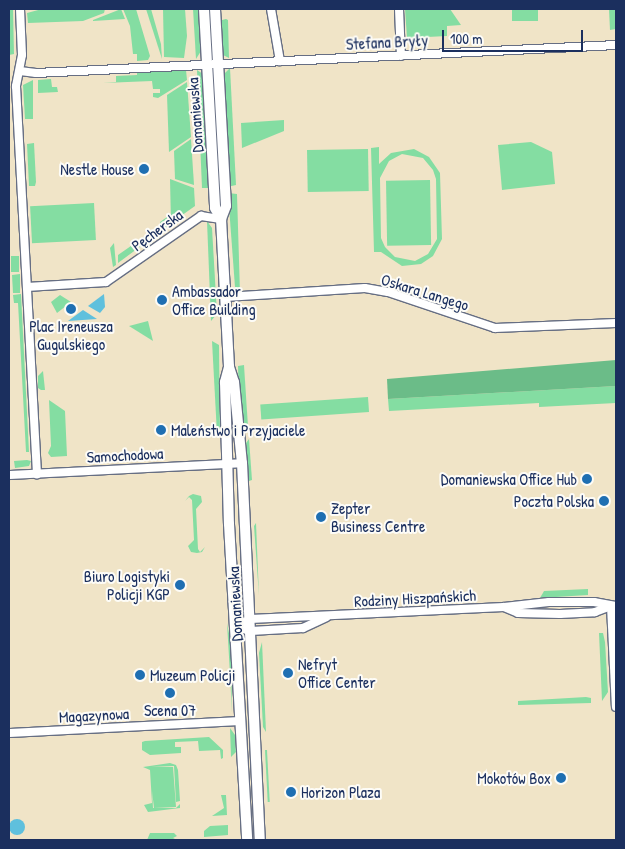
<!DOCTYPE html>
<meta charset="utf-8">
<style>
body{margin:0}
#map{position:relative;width:625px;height:849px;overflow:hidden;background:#f0e4c7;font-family:"Patrick Hand",sans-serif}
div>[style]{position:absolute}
.green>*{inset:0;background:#84dda2;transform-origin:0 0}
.forest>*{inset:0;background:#6bbc88}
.water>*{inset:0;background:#5fc0dd}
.round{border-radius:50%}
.roads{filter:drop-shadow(1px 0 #666e83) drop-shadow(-1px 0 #666e83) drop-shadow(0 1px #666e83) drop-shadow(0 -1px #666e83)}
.street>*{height:8px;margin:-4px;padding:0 4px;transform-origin:4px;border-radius:4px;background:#fff}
.secondary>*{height:10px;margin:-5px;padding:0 5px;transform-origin:5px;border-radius:5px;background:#fff}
.dots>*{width:14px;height:14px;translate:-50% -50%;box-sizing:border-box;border:2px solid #fdfcf7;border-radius:50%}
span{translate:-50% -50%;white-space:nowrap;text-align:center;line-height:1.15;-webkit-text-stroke:4px #fdfcf7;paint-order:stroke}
.street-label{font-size:16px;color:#1b2f5e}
.poi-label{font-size:16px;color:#1b2f5e}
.right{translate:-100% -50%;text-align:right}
.left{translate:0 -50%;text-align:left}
.frame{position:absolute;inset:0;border:10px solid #1b2f5e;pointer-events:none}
.scale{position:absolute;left:442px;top:30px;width:141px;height:22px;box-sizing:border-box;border:2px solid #1b2f5e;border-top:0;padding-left:6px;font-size:15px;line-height:18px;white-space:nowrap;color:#1b2f5e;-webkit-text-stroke:4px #fdfcf7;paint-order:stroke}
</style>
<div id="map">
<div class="green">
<i style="clip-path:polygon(9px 9px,13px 9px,14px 54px,9px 55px)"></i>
<i style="clip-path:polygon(42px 9px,105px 9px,104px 13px,83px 21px,28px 23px,27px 13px)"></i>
<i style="clip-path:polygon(121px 9px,125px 19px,93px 21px,93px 20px)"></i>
<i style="clip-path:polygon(123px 9px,136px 9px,150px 56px,148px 60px,137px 61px,137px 54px,133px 54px,130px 26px)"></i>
<i style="clip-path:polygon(146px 9px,151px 9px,161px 44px,162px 59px)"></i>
<i style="clip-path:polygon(163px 9px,185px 9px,187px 36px,184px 58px,164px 57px)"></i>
<i style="clip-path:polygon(193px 9px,199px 9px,201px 51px,196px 59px)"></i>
<i style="clip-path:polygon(405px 9px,450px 9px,461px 25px,447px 26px,447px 36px,407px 38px)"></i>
<i style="left:512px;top:9px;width:26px;height:12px"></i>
<i style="clip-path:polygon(609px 9px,616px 9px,616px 29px,610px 30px)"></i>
<i style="clip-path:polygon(226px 19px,228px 20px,229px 58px,221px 54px,222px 20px)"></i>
<i style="clip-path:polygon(230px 68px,236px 185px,227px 187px,223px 75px)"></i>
<i style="clip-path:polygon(186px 70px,187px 80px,158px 98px,153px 97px,153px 93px,160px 93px,160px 89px,153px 89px,152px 81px,103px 83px,116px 83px,116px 76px,137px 75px,137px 72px)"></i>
<i style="clip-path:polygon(197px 70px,203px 74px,210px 188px,202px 188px)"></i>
<i style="clip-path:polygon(51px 79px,52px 87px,57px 87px,58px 92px,38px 93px,38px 80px)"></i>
<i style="clip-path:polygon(33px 80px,33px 119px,25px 119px,23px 85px)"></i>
<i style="clip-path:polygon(187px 82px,191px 137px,169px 152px,167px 95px)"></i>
<i style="clip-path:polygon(284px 120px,284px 131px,242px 148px,241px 123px)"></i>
<i style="clip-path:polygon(191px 139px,194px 185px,175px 179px,174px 151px)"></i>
<i style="clip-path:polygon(531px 142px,552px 152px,555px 184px,502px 190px,498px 145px)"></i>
<i style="clip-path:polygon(34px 143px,36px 182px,35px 186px,29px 186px,27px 144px)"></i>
<i style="clip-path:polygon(evenodd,379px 147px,379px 164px,391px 153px,414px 149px,429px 157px,440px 173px,442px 239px,433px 256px,421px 264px,402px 266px,381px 252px,374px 252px,371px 148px,379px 147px,402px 154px,423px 158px,433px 170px,436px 179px,437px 239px,428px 254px,415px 261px,395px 257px,385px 247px,381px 238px,380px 178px,389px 161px,402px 154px)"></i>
<i style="left:368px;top:149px;width:42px;height:61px;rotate:89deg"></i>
<i style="clip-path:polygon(170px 179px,194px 188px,195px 206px,171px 223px)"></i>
<i style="left:430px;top:180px;width:65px;height:44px;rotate:89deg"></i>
<i style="clip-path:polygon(228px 193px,237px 194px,240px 293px,235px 287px)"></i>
<i style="left:94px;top:203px;width:37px;height:64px;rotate:87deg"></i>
<i style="clip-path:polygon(167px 217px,168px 226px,118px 263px,118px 255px,161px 225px,160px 222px)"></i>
<i style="clip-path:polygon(207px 221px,212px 228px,217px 314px,211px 321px)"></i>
<i style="clip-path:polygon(114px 243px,116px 265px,113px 267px,110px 248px)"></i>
<i style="left:11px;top:256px;width:8px;height:16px"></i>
<i style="clip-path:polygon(20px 274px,20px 293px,13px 293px,12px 275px)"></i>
<i style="clip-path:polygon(21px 294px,29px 452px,26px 452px,18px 303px,14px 303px,13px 295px)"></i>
<i style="clip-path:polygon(60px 295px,71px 302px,57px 313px,51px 302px)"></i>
<i style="clip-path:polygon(148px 321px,153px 341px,129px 326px)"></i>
<i style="clip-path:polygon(212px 341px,219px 345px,220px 436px,217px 434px)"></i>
<i style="clip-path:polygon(244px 365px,248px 427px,242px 420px,239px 400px,238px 366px)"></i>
<i style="clip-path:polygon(43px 371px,45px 390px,41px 390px,38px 388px,38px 376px)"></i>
<i style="clip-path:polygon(616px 386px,616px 403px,539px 407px,539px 403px,389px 411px,388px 399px)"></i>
<i style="left:368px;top:397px;width:15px;height:108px;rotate:86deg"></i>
<i style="clip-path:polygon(49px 400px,65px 411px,67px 456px,51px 457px,48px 453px,51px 446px)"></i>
<i style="clip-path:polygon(249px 439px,252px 480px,249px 481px,246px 443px)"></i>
<i style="clip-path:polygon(27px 460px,31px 461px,29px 466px,15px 468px,14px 461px)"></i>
<i style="clip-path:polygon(193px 494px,201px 496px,202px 502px,196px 509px,198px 549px,200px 552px,205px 547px,202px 552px,197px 553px,191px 552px,188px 546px,194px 540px,192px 500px,189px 497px,185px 501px,189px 496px)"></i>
<i style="clip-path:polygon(256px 523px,259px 596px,254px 526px)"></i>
<i style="clip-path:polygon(588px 589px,588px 595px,540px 598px,544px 591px)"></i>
<i style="clip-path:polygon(227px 623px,231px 644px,232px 713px,230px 674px)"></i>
<i style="clip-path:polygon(599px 633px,603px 633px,605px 642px,608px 692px,602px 701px)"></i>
<i style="clip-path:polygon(262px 642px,266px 732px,263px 727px,259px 653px)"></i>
<i style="clip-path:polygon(586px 697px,591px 698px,591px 703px,518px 705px,518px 701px)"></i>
<i style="clip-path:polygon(230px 728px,235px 735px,236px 752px,231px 757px)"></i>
<i style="clip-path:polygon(209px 737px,223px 750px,223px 758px,221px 759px,220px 750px,199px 751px,198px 741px,175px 742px,175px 747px,181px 747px,181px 753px,150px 755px,142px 750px,142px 742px,145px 741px)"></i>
<i style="left:267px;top:750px;width:52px;height:2px;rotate:87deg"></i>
<i style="clip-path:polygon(170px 763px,176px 765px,178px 770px,180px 801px,176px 802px,174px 766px,151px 767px,173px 767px,176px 807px,154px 808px,152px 791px,153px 808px,176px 808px,180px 804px,180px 808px,148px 812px,144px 805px,152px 803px,150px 770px,143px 767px)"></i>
<i style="clip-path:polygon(221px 795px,226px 795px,227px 815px,212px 816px,224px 808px)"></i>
<i style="clip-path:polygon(228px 825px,228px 835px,204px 837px,204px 831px,210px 826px)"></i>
<i style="clip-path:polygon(150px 833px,174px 833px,177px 836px,173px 838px,177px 840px,147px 840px)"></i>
</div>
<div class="forest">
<i style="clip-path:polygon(616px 360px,616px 386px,388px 399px,387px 379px)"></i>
</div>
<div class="water">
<i style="clip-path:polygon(104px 294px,105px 307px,100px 313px,88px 306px)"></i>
<i style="clip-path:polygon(83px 310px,97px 319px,68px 321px)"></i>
<i class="round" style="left:9px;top:819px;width:16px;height:16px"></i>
</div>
<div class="roads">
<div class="street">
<i style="left:20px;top:9px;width:46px;rotate:87.5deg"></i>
<i style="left:22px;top:55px;width:32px;rotate:101deg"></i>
<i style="left:16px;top:86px;width:389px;rotate:86.9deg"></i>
<i style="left:271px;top:9px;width:53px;rotate:80.2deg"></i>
<i style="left:399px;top:9px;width:47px;rotate:87.6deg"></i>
<i style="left:20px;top:71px;width:16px;rotate:7deg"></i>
<i style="left:36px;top:73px;width:581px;rotate:-2.76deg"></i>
<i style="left:27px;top:287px;width:79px;rotate:-3.6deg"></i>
<i style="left:106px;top:282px;width:116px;rotate:-34.8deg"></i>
<i style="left:201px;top:216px;width:20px;rotate:9deg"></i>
<i style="left:226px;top:297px;width:139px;rotate:-3.7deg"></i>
<i style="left:365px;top:288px;width:23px;rotate:10deg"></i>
<i style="left:388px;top:292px;width:113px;rotate:18.6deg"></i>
<i style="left:495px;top:328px;width:121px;rotate:-2.4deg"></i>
<i style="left:9px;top:475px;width:233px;rotate:-2.9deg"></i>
<i style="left:611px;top:606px;width:101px;rotate:87.2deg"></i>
<i style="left:504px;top:607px;width:15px;rotate:23deg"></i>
<i style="left:518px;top:613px;width:42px;rotate:1.4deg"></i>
<i style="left:560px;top:614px;width:35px;rotate:-3deg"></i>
<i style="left:595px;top:612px;width:17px;rotate:-21deg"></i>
<i style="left:235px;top:627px;width:17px;rotate:-28deg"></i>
<i style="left:250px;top:619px;width:254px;rotate:-2.7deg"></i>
<i style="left:504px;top:607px;width:45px;rotate:-6.3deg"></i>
<i style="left:549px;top:602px;width:45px"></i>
<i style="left:594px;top:602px;width:22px;rotate:10deg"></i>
<i style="left:235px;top:627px;width:16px;rotate:14deg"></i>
<i style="left:251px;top:631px;width:52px;rotate:-3.3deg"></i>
<i style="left:303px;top:628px;width:26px;rotate:-25deg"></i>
<i style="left:9px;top:733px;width:232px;rotate:-3deg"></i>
</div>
<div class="secondary">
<i style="left:204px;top:9px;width:199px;rotate:86.8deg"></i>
<i style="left:215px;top:208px;width:13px;rotate:61deg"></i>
<i style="left:221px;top:219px;width:148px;rotate:86.9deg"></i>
<i style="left:229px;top:367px;width:16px;rotate:72deg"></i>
<i style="left:234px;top:382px;width:81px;rotate:84.4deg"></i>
<i style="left:242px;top:463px;width:377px;rotate:87.3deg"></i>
<i style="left:215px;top:9px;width:197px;rotate:86.8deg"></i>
<i style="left:226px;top:206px;width:14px;rotate:111deg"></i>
<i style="left:229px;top:367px;width:16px;rotate:105deg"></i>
<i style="left:225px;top:382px;width:142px;rotate:88.4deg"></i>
<i style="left:229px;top:524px;width:317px;rotate:86.7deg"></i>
</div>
</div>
<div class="dots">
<i style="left:144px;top:169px;background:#1f6fb2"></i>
<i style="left:162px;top:300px;background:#1f6fb2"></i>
<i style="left:71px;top:309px;background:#1f6fb2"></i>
<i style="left:161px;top:430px;background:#1f6fb2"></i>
<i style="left:587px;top:479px;background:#1f6fb2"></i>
<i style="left:604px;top:501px;background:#1f6fb2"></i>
<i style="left:321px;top:517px;background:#1f6fb2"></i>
<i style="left:180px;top:585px;background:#1f6fb2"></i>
<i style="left:288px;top:673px;background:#1f6fb2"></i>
<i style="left:140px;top:675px;background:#1f6fb2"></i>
<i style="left:170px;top:693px;background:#1f6fb2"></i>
<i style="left:561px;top:778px;background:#1f6fb2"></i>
<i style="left:291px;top:792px;background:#1f6fb2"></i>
</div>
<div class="street-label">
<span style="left:387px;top:42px;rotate:-3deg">Stefana Bryły</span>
<span style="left:195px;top:115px;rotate:-94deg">Domaniewska</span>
<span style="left:157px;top:230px;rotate:-36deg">Pęcherska</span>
<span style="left:425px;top:292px;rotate:17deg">Oskara Langego</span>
<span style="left:125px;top:455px;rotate:-3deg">Samochodowa</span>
<span style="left:415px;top:598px;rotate:-3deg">Rodziny Hiszpańskich</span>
<span style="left:235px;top:604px;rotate:-93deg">Domaniewska</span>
<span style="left:94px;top:715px;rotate:-3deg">Magazynowa</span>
</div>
<div class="poi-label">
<span class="right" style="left:134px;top:169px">Nestle House</span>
<span class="left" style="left:172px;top:300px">Ambassador<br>Office Building</span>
<span style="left:71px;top:335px">Plac Ireneusza<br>Gugulskiego</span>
<span class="left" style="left:171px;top:430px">Maleństwo i Przyjaciele</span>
<span class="right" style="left:577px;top:479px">Domaniewska Office Hub</span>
<span class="right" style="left:594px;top:501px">Poczta Polska</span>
<span class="left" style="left:331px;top:517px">Zepter<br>Business Centre</span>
<span class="right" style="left:170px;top:585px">Biuro Logistyki<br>Policji KGP</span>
<span class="left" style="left:298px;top:673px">Nefryt<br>Office Center</span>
<span class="left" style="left:150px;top:675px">Muzeum Policji</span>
<span style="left:170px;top:710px">Scena 07</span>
<span class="right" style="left:551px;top:778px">Mokotów Box</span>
<span class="left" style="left:301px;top:792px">Horizon Plaza</span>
</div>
<div class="frame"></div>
<div class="scale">100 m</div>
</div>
